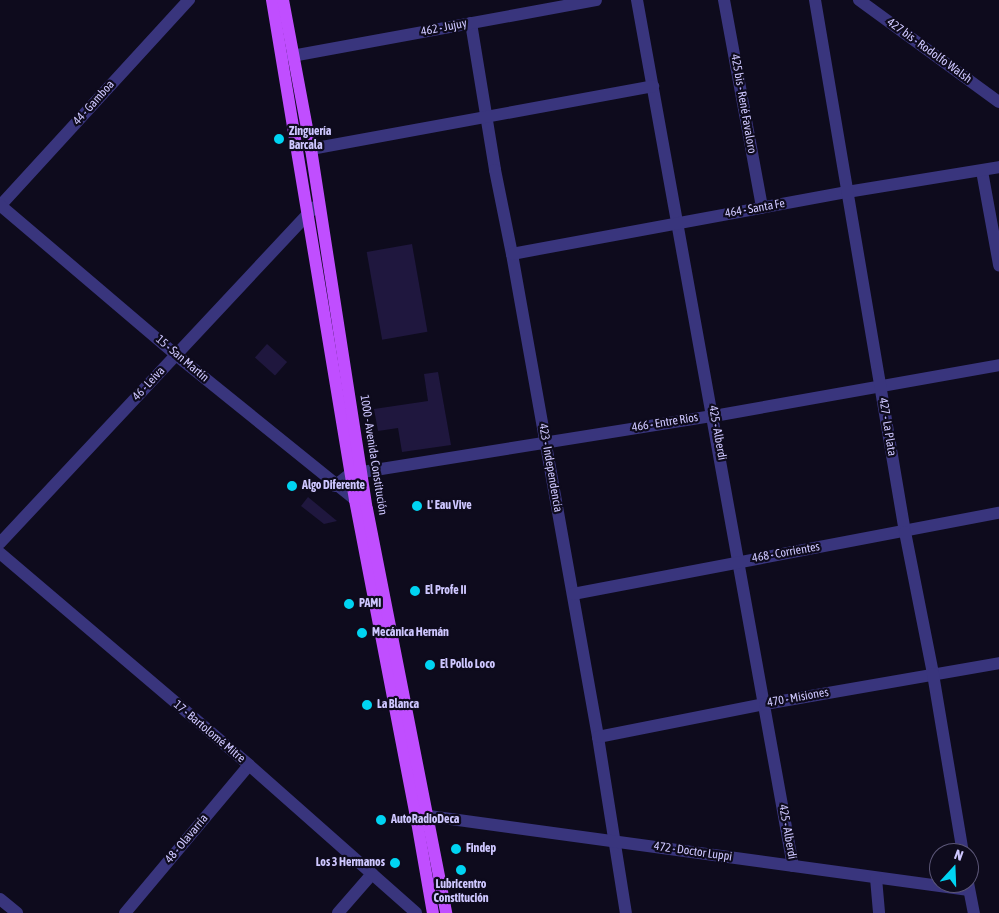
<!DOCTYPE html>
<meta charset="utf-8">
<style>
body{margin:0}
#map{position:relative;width:999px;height:913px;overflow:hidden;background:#0e0b1d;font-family:"Asap Condensed",sans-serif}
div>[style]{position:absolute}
.building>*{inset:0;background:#1f173e;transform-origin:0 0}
.minor>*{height:12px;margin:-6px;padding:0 6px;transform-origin:6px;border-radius:6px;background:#39357d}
.tertiary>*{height:12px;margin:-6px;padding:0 6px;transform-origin:6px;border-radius:6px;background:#39357d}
.primary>*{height:12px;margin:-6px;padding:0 6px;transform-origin:6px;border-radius:6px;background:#c04eff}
.dots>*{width:14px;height:14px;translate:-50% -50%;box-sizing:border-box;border:2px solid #0e0b1d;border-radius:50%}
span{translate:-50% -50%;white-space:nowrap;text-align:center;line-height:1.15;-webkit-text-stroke:4.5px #0e0b1d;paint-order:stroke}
.street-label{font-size:12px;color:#cec7ff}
.poi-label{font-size:12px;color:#cec7ff;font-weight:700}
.left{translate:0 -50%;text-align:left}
.right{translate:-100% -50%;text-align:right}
.north{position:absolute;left:929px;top:843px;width:50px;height:50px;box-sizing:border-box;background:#0e0b1d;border:1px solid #5b5677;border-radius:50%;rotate:20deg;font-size:14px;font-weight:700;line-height:20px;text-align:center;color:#cec7ff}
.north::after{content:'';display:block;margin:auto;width:18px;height:22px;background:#00d4f2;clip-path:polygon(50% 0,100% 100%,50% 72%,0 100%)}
</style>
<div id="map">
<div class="building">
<i style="left:412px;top:244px;width:89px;height:46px;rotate:80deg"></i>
<i style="left:267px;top:344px;width:27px;height:18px;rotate:42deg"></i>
<i style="clip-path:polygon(438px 372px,451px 445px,402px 452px,398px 428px,378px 431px,374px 409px,428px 401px,424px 374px)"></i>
<i style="clip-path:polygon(308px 497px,337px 521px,324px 524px,301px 506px)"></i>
</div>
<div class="minor">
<i style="left:637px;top:0;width:880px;rotate:79.79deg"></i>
<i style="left:724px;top:0;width:211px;rotate:79.6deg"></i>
<i style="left:859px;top:0;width:173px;rotate:36.1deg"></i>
<i style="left:471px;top:23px;width:149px;rotate:80.7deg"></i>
<i style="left:495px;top:170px;width:86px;rotate:78.6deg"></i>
<i style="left:512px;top:254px;width:491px;rotate:79.9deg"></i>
<i style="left:598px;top:737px;width:178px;rotate:81deg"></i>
<i style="left:292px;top:56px;width:309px;rotate:-10.4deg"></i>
<i style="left:311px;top:149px;width:348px;rotate:-10.4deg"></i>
<i style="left:982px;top:171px;width:96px;rotate:79.7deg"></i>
<i style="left:0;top:206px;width:280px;rotate:-47.5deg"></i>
<i style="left:512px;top:254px;width:341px;rotate:-10.5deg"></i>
<i style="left:847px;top:192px;width:154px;rotate:-9.3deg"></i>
<i style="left:335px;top:486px;width:19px;rotate:-39deg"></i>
<i style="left:350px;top:474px;width:369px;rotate:-9.1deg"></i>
<i style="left:714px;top:416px;width:290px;rotate:-10.1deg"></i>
<i style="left:0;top:543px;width:460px;rotate:-46.9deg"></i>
<i style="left:573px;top:594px;width:434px;rotate:-10.8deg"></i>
<i style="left:598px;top:737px;width:170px;rotate:-11.2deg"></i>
<i style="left:765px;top:704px;width:238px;rotate:-9.9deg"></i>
<i style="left:416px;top:816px;width:13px"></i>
<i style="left:429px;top:816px;width:545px;rotate:7.8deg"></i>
<i style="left:876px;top:878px;width:35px;rotate:85deg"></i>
<i style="left:0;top:899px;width:22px;rotate:39deg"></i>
<i style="left:125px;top:913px;width:193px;rotate:-50deg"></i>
<i style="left:338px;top:913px;width:52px;rotate:-48.9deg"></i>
</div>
<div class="tertiary">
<i style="left:815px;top:0;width:540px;rotate:80.4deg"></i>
<i style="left:905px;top:532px;width:145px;rotate:78.8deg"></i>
<i style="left:933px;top:674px;width:181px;rotate:80.5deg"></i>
<i style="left:0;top:205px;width:231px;rotate:40.4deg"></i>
<i style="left:176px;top:355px;width:239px;rotate:38.9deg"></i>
<i style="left:0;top:553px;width:327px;rotate:40.4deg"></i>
<i style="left:249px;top:765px;width:223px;rotate:41.5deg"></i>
<i style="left:968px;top:883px;width:31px;rotate:79deg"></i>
</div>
<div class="primary">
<i style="left:272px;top:0;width:507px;rotate:80.57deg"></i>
<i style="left:355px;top:500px;width:322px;rotate:79.1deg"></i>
<i style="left:416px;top:816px;width:98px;rotate:80.1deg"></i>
<i style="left:283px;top:0;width:152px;rotate:79.4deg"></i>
<i style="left:311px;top:149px;width:364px;rotate:81.2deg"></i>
<i style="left:367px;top:509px;width:412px;rotate:78.9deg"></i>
</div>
<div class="dots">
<i style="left:279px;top:139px;background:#00d4f2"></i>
<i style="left:292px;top:486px;background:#00d4f2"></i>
<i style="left:417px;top:506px;background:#00d4f2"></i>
<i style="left:415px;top:591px;background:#00d4f2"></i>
<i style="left:349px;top:604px;background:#00d4f2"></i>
<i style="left:362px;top:633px;background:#00d4f2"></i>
<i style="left:430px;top:665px;background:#00d4f2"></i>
<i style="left:367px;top:705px;background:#00d4f2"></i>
<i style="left:381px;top:820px;background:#00d4f2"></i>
<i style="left:456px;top:849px;background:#00d4f2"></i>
<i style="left:395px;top:863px;background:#00d4f2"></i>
<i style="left:461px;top:870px;background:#00d4f2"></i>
</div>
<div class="street-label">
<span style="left:444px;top:28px;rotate:-11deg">462 - Jujuy</span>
<span style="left:929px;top:51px;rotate:36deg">427 bis - Rodolfo Walsh</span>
<span style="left:94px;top:103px;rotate:-48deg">44 - Gamboa</span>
<span style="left:743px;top:104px;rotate:80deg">425 bis - René Favaloro</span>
<span style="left:755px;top:209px;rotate:-10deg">464 - Santa Fe</span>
<span style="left:182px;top:359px;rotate:40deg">15 - San Martín</span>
<span style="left:149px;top:384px;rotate:-47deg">46 - Leiva</span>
<span style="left:665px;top:423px;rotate:-9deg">466 - Entre Ríos</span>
<span style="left:887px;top:427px;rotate:81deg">427 - La Plata</span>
<span style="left:717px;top:433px;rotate:80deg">425 - Alberdi</span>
<span style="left:373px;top:455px;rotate:81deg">1000 - Avenida Constitución</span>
<span style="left:550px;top:468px;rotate:80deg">423 - Independencia</span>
<span style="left:786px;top:553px;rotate:-10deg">468 - Corrientes</span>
<span style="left:798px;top:698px;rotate:-10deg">470 - Misiones</span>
<span style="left:209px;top:732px;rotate:40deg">17 - Bartolomé Mitre</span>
<span style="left:787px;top:832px;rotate:80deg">425 - Alberdi</span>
<span style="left:187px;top:839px;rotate:-50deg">48 - Olavarría</span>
<span style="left:693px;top:852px;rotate:8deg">472 - Doctor Luppi</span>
</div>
<div class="poi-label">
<span class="left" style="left:289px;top:139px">Zinguería<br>Barcala</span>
<span class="left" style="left:302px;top:486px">Algo Diferente</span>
<span class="left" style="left:427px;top:506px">L' Eau Vive</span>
<span class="left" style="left:425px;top:591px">El Profe II</span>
<span class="left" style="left:359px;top:604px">PAMI</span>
<span class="left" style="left:372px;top:633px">Mecánica Hernán</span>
<span class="left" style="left:440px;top:665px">El Pollo Loco</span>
<span class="left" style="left:377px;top:705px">La Blanca</span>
<span class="left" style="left:391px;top:820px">AutoRadioDeca</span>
<span class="left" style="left:466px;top:849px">Findep</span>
<span class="right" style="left:385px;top:863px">Los 3 Hermanos</span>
<span style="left:461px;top:892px">Lubricentro<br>Constitución</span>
</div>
<div class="north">N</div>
</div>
